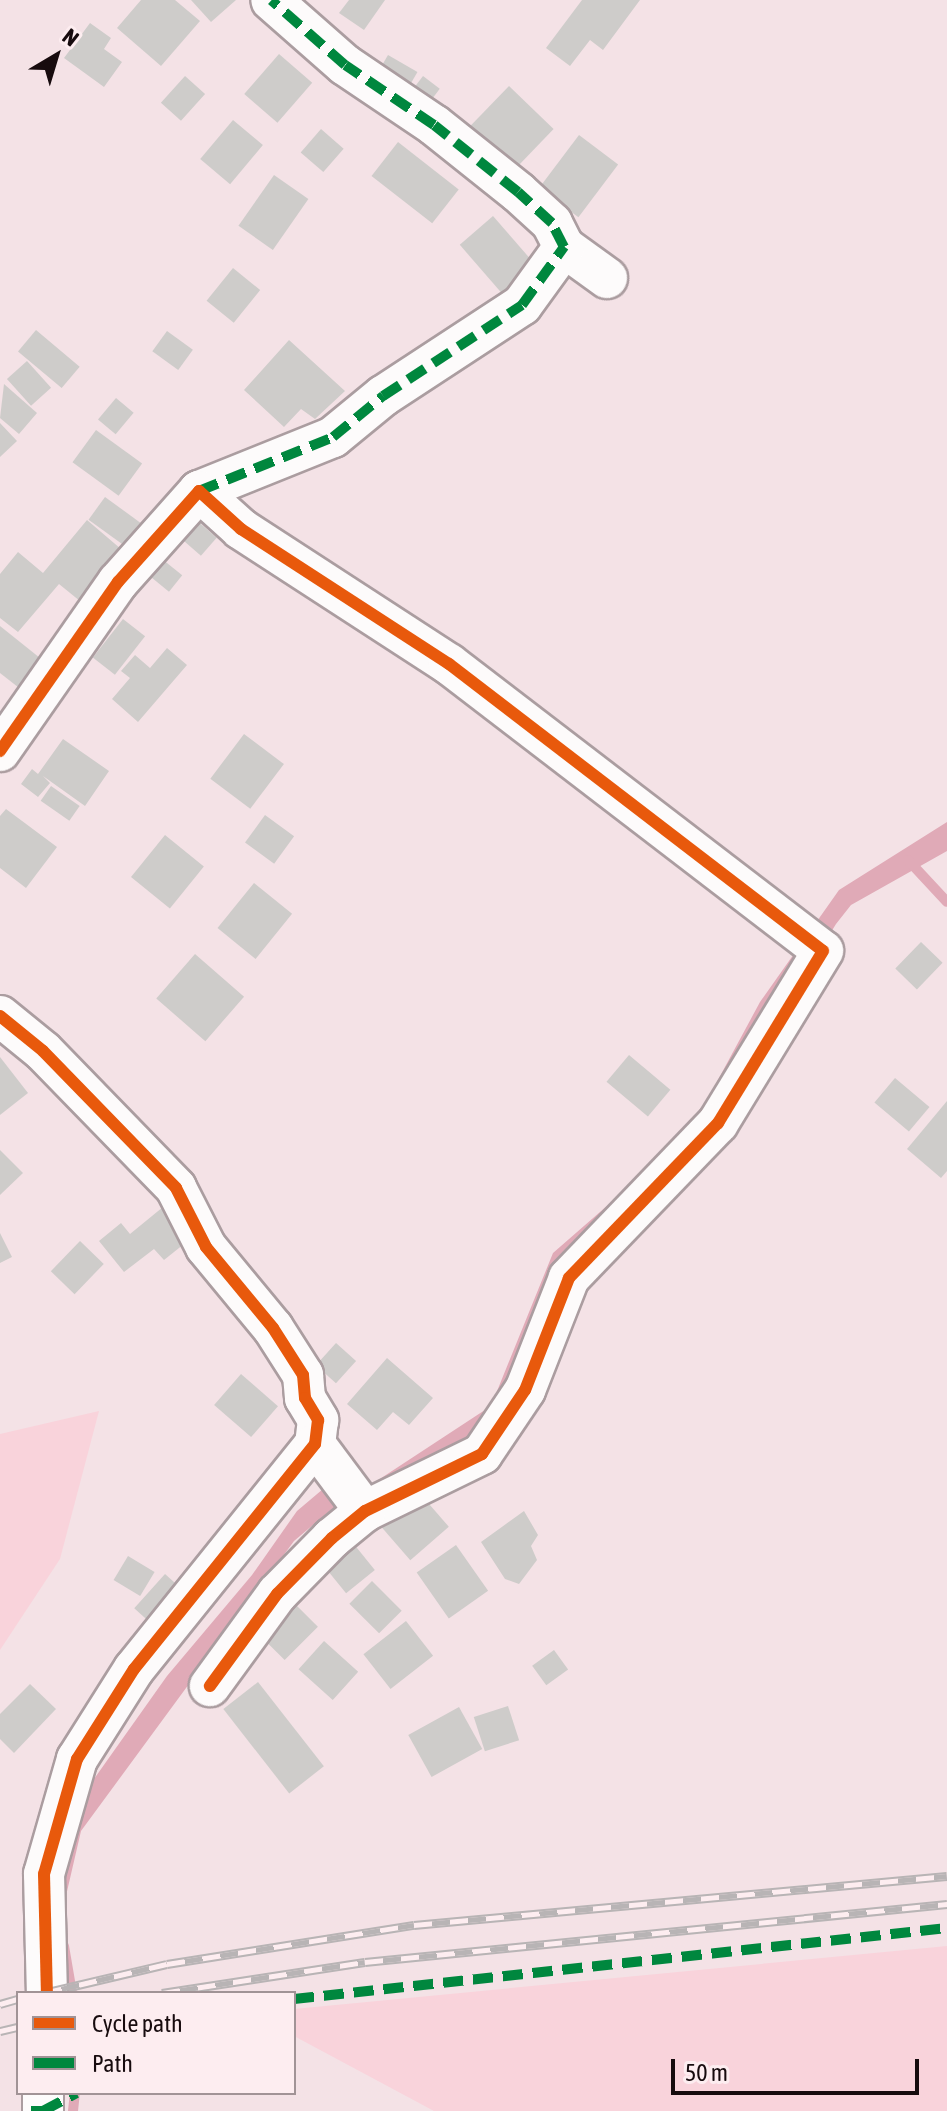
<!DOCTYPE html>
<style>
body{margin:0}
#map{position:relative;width:947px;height:2111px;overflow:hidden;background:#f4e2e6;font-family:"Asap Condensed",sans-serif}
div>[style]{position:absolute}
.green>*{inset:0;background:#f9d3db}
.water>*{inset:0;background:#e0aab7}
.stream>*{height:10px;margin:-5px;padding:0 5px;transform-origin:5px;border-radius:5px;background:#e0aab7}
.building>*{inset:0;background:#ceccca;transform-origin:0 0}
.roads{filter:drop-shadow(2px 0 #ab9da0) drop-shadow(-2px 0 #ab9da0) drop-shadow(0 2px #ab9da0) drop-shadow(0 -2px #ab9da0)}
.minor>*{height:40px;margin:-20px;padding:0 20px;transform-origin:20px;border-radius:20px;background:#fdfbfb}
.rail>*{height:9px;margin-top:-4.5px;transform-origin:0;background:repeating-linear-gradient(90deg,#fdedf0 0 18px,#b8b4b5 0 36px);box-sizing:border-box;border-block:2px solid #b8b4b5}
.quiet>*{height:10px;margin-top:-5px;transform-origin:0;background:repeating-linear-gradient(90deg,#00873e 0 20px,transparent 0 30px)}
.cycleway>*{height:12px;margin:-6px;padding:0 6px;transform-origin:6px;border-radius:6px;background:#e8590c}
span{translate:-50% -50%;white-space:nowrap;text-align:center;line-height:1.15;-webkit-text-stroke:8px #fdedf0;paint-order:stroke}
.legend{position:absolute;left:16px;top:1991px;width:280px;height:104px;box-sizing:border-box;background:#fdedf0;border:2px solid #a19396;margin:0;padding:10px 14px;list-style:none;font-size:24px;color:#170b0e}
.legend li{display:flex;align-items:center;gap:16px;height:40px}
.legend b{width:40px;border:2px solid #a19396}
.north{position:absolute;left:16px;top:16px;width:80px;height:80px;-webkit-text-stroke:6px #fdedf0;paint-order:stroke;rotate:38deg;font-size:22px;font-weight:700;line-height:32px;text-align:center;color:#170b0e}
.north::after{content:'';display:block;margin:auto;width:28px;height:36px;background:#170b0e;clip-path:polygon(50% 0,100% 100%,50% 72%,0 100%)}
.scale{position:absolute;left:671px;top:2059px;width:248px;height:36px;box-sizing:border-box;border:4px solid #170b0e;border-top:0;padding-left:10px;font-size:24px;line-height:28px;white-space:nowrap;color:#170b0e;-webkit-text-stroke:6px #fdedf0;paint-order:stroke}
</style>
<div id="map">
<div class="green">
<i style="clip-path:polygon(99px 1411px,60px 1559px,0 1650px,0 1434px)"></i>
<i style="clip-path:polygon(947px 1946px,947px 2111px,434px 2111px,294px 2036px,294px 2009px)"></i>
</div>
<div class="water">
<i style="clip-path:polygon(947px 822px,947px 851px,851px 905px,836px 924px,770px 1031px,659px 1176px,487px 1430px,370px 1501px,332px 1509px,294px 1541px,81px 1831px,62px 1913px,68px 1830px,89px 1786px,167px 1676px,252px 1575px,297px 1511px,323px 1489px,363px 1490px,491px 1406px,553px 1253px,655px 1164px,705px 1104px,760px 1002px,839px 890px)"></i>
</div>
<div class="stream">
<i style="left:908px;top:860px;width:57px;rotate:47.1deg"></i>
<i style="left:64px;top:1946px;width:48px;rotate:80.3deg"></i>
<i style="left:73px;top:2111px;width:18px;rotate:-84deg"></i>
</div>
<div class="building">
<i style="clip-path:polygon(141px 0,175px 0,200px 21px,161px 66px,117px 28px)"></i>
<i style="clip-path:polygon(191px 0,236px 0,211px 22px)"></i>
<i style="clip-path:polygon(349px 0,385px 0,364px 30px,339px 13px)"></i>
<i style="clip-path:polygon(582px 0,640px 0,603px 50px,590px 40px,570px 66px,546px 48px)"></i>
<i style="clip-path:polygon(90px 23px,111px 38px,104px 49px,122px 62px,104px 87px,64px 58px)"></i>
<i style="left:279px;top:54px;width:44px;height:53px;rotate:41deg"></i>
<i style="left:388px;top:55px;width:34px;height:29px;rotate:30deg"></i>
<i style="left:185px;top:76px;width:27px;height:36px;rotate:42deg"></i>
<i style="left:423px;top:76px;width:21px;height:28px;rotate:37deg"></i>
<i style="left:509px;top:86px;width:62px;height:63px;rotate:44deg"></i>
<i style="left:233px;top:120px;width:39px;height:51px;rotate:40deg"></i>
<i style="left:321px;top:129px;width:30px;height:31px;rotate:41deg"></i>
<i style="left:579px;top:135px;width:49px;height:66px;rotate:37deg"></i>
<i style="left:398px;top:142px;width:77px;height:43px;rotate:38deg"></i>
<i style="left:274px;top:175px;width:42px;height:62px;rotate:35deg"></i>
<i style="left:493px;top:216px;width:74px;height:44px;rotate:49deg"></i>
<i style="left:233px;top:268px;width:35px;height:42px;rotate:39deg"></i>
<i style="left:36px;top:330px;width:57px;height:28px;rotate:40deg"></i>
<i style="left:167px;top:331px;width:32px;height:25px;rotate:36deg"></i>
<i style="clip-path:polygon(289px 340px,345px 391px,315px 419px,301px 409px,284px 427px,244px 390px)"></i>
<i style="left:27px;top:361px;width:36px;height:27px;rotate:48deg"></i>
<i style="clip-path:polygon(4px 384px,37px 413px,19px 434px,0 418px)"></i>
<i style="left:116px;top:398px;width:23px;height:28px;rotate:40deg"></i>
<i style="clip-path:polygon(0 423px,17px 441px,0 457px)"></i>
<i style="left:96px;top:430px;width:57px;height:40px;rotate:36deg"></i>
<i style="left:105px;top:497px;width:56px;height:28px;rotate:36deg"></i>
<i style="left:194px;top:518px;width:30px;height:24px;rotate:41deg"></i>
<i style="clip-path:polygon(87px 520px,128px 555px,91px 610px,59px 584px,18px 632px,0 618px,0 574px,18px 552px,43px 573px)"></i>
<i style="left:162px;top:559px;width:26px;height:21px;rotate:39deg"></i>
<i style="left:123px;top:619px;width:28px;height:49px;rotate:38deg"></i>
<i style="clip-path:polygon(0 626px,45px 662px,23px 691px,0 673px)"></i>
<i style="clip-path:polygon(167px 648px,187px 665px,138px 722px,112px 699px,130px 678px,121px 671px,135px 655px,150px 668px)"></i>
<i style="left:244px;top:734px;width:50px;height:56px;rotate:37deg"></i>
<i style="clip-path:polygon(63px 739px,109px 771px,85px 806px,43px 776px,50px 783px,38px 797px,21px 784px,32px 769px,38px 774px)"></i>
<i style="left:51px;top:786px;width:35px;height:18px;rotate:35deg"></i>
<i style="clip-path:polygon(6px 809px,57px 847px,26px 888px,0 868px,0 816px)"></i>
<i style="left:265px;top:815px;width:36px;height:34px;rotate:36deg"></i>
<i style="left:165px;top:835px;width:50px;height:54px;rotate:39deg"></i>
<i style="left:254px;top:883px;width:49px;height:58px;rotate:39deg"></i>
<i style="left:921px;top:942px;width:30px;height:37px;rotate:44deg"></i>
<i style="left:195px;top:954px;width:65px;height:59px;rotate:41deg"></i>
<i style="left:629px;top:1055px;width:54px;height:35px;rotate:40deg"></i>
<i style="clip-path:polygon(0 1057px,28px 1093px,0 1115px)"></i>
<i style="left:895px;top:1078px;width:45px;height:32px;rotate:40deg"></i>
<i style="clip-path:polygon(947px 1101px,947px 1171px,941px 1178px,907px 1149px)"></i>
<i style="clip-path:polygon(0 1150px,23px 1173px,0 1195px)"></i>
<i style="clip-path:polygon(163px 1207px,189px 1240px,164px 1260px,154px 1249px,124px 1272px,99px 1241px,121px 1223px,130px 1234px)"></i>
<i style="clip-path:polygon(0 1233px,12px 1257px,0 1263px)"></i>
<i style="left:80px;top:1241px;width:33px;height:42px;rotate:44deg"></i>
<i style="left:336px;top:1343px;width:27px;height:30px;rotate:42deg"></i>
<i style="clip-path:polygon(387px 1358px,433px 1398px,409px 1425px,393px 1412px,377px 1430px,347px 1404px)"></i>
<i style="left:241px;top:1374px;width:49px;height:41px;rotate:41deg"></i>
<i style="left:416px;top:1489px;width:50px;height:51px;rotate:49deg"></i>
<i style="clip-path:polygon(524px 1511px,538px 1535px,531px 1546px,537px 1560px,519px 1584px,505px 1579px,481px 1542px)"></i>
<i style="left:344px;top:1532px;width:49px;height:37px;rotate:51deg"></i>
<i style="left:456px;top:1545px;width:56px;height:48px;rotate:55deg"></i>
<i style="left:128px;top:1556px;width:31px;height:28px;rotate:31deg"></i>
<i style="left:165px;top:1574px;width:30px;height:46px;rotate:42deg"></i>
<i style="left:372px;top:1581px;width:42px;height:32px;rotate:45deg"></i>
<i style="left:291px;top:1600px;width:38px;height:47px;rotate:45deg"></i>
<i style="left:406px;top:1621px;width:44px;height:54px;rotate:52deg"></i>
<i style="left:324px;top:1641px;width:46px;height:38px;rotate:42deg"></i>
<i style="left:554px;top:1650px;width:24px;height:27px;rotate:54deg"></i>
<i style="left:258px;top:1682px;width:107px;height:44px;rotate:52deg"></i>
<i style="clip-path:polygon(30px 1684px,56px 1709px,14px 1753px,0 1739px,0 1714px)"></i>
<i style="left:508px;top:1706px;width:36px;height:36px;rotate:72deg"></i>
<i style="left:459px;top:1707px;width:48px;height:58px;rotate:61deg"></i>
</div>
<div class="roads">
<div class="minor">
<i style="left:564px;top:247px;width:53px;rotate:35.8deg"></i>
<i style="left:199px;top:491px;width:144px;rotate:-21.9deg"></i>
<i style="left:333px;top:437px;width:65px;rotate:-39.4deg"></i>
<i style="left:383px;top:396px;width:166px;rotate:-33.2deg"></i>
<i style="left:522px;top:305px;width:72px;rotate:-54.1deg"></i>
<i style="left:564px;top:247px;width:27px;rotate:-117deg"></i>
<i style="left:552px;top:223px;width:46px;rotate:-137.6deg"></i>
<i style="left:518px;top:192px;width:107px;rotate:-141.4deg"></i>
<i style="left:434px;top:125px;width:107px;rotate:-146deg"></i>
<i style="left:345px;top:65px;width:98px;rotate:-138.7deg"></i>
<i style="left:0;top:751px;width:206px;rotate:-55.1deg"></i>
<i style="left:118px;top:582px;width:122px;rotate:-48.3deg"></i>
<i style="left:199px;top:491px;width:57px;rotate:42.1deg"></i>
<i style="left:241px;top:529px;width:248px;rotate:33deg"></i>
<i style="left:449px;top:664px;width:471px;rotate:37.5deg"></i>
<i style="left:823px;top:951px;width:202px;rotate:121.4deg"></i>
<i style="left:718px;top:1123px;width:215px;rotate:133.9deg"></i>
<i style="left:569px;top:1278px;width:120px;rotate:111.4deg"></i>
<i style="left:525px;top:1390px;width:77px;rotate:123.9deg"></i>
<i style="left:482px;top:1454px;width:130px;rotate:154deg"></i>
<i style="left:365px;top:1511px;width:43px;rotate:140.7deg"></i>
<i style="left:332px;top:1538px;width:78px;rotate:134.5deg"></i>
<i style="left:277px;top:1594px;width:114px;rotate:126.1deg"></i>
<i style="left:0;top:1016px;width:55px;rotate:39.1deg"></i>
<i style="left:43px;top:1051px;width:191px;rotate:45.8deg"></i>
<i style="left:176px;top:1188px;width:66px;rotate:63deg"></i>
<i style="left:206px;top:1247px;width:105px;rotate:50.4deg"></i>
<i style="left:273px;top:1328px;width:56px;rotate:57.4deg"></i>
<i style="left:303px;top:1375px;width:23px;rotate:85deg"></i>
<i style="left:305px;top:1398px;width:26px;rotate:59deg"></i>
<i style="left:318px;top:1420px;width:24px;rotate:97deg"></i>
<i style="left:315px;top:1444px;width:289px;rotate:128.8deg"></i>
<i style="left:134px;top:1669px;width:107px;rotate:122.3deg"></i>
<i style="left:77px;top:1759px;width:120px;rotate:106deg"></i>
<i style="left:44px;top:1874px;width:119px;rotate:88.6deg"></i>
<i style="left:315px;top:1444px;width:84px;rotate:53.3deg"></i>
<i style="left:43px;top:2111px;width:18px;rotate:-90deg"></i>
</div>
</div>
<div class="rail">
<i style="left:44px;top:1993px;width:126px;rotate:-13.3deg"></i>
<i style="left:167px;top:1964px;width:250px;rotate:-9deg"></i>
<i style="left:414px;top:1925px;width:535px;rotate:-5.25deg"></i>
<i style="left:162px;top:1993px;width:205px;rotate:-8.7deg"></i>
<i style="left:365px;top:1962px;width:585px;rotate:-5.69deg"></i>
<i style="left:0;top:2004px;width:19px;rotate:-16deg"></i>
<i style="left:0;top:2031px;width:18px;rotate:-13deg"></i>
</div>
<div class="quiet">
<i style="left:199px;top:491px;width:144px;rotate:-21.9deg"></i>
<i style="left:333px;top:437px;width:65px;rotate:-39.4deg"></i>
<i style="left:383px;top:396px;width:166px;rotate:-33.2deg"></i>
<i style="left:522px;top:305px;width:72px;rotate:-54.1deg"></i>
<i style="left:564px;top:247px;width:27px;rotate:-117deg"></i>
<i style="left:552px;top:223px;width:46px;rotate:-137.6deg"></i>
<i style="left:518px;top:192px;width:107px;rotate:-141.4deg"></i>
<i style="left:434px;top:125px;width:107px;rotate:-146deg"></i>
<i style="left:345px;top:65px;width:98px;rotate:-138.7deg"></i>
<i style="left:294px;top:1999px;width:657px;rotate:-6.21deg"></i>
<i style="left:31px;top:2111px;width:12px"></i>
<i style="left:43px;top:2111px;width:38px;rotate:-28deg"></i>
</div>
<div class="cycleway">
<i style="left:0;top:751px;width:206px;rotate:-55.1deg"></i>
<i style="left:118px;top:582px;width:122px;rotate:-48.3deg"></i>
<i style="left:199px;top:491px;width:57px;rotate:42.1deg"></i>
<i style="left:241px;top:529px;width:248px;rotate:33deg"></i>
<i style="left:449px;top:664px;width:471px;rotate:37.5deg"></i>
<i style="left:823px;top:951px;width:202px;rotate:121.4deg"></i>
<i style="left:718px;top:1123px;width:215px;rotate:133.9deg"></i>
<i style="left:569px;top:1278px;width:120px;rotate:111.4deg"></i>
<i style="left:525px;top:1390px;width:77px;rotate:123.9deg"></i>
<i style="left:482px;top:1454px;width:130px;rotate:154deg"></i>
<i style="left:365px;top:1511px;width:43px;rotate:140.7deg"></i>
<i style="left:332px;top:1538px;width:78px;rotate:134.5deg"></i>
<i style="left:277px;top:1594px;width:114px;rotate:126.1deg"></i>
<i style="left:0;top:1016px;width:55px;rotate:39.1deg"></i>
<i style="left:43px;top:1051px;width:191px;rotate:45.8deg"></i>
<i style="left:176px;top:1188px;width:66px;rotate:63deg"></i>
<i style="left:206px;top:1247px;width:105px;rotate:50.4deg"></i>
<i style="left:273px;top:1328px;width:56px;rotate:57.4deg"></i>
<i style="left:303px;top:1375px;width:23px;rotate:85deg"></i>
<i style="left:305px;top:1398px;width:26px;rotate:59deg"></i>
<i style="left:318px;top:1420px;width:24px;rotate:97deg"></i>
<i style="left:315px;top:1444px;width:289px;rotate:128.8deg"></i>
<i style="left:134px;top:1669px;width:107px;rotate:122.3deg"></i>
<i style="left:77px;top:1759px;width:120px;rotate:106deg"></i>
<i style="left:44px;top:1874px;width:119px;rotate:88.6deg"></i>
</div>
<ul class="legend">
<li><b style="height:10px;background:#e8590c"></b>Cycle path</li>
<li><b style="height:10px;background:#00873e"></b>Path</li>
</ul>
<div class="north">N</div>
<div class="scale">50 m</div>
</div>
